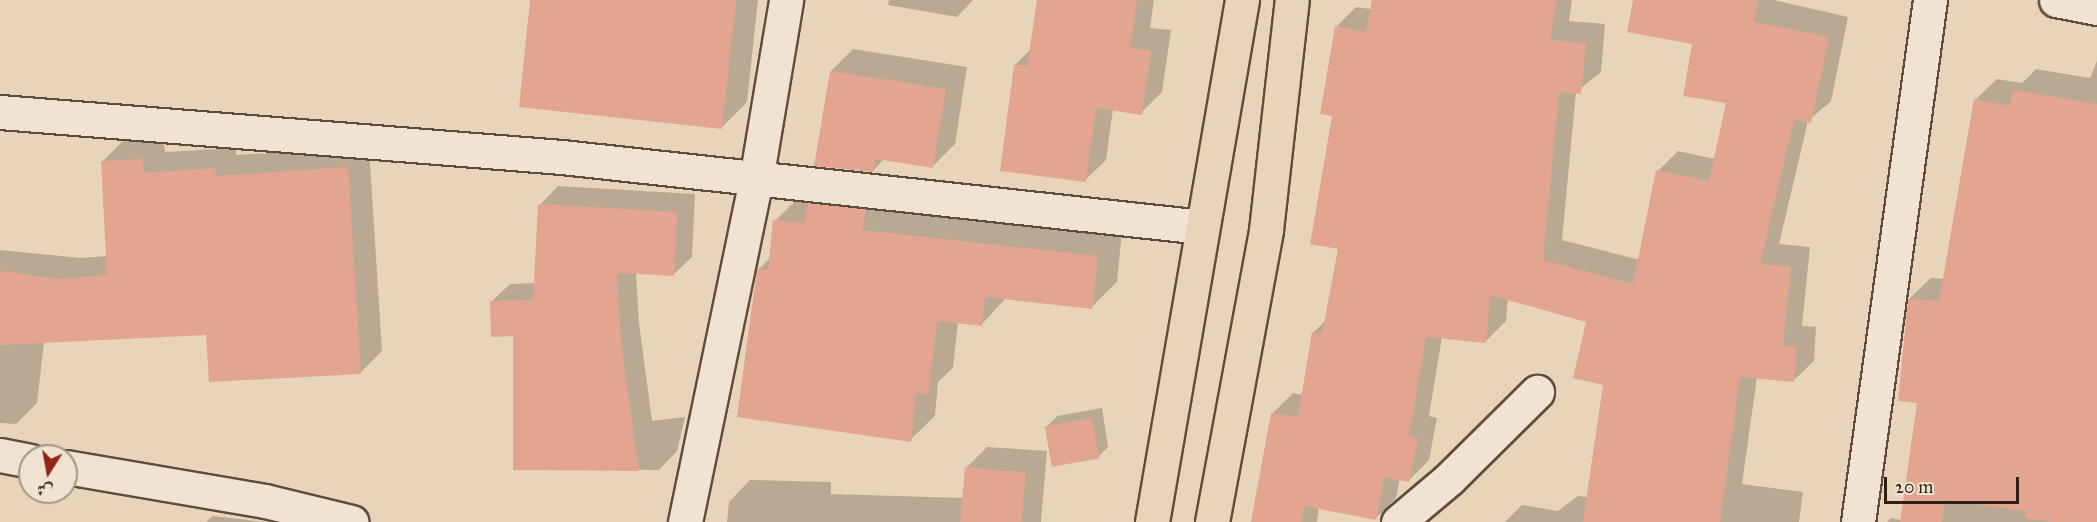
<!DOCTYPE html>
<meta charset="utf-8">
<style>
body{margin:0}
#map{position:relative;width:2097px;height:522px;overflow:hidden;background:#e8d4b8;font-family:"IM FELL Great Primer",Amiri,serif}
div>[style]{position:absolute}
.shadow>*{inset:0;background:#0003}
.building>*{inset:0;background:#e4a590;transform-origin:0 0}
.roads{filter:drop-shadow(2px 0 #5f4c3e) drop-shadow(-2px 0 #5f4c3e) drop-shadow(0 2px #5f4c3e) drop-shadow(0 -2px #5f4c3e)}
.minor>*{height:33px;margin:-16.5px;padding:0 16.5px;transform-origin:16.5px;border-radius:16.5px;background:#f0e3d1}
.major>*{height:33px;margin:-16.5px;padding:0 16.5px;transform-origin:16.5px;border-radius:16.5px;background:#e8d4b8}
span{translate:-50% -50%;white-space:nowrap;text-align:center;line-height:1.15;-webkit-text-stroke:4.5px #f0e3d1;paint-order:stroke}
.north{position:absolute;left:18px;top:444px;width:60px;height:60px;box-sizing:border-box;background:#f0e3d1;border:2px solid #a49586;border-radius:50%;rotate:191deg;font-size:16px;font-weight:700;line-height:24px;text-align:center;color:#311f16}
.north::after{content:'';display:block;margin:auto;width:21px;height:27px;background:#8f2418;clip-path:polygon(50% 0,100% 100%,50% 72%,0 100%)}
.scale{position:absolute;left:1884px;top:477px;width:135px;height:27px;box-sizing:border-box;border:3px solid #311f16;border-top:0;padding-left:8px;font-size:18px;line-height:21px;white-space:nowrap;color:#311f16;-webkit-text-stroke:4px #f0e3d1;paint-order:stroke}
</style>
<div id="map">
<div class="shadow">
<i style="clip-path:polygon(532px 0,758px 0,747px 102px,722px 127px)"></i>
<i style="clip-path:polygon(889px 0,973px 0,957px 17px,888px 5px)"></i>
<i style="clip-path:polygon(1039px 0,1154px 0,1150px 28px,1171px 30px,1162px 92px,1141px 113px,1113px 109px,1106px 160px,1085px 180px,1015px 65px,1031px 49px)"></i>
<i style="clip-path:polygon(1373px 0,1572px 0,1569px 21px,1605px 24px,1601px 72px,1576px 92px,1562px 240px,1640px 260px,1658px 171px,1678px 151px,1715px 159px,1728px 102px,1693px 43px,1634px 0,1774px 0,1848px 17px,1831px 101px,1808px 121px,1779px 244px,1810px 247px,1802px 326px,1816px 327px,1814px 361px,1793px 381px,1757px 377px,1742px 484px,1803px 492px,1799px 522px,1505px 522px,1522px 505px,1558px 511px,1578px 496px,1588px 497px,1604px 384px,1587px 321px,1508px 298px,1506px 321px,1485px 342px,1442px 337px,1429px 416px,1437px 418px,1429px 460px,1409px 480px,1400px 478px,1396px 498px,1375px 519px,1319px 508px,1317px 522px,1253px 522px,1273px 413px,1293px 393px,1303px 395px,1313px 333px,1326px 320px,1340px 248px,1333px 115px,1336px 27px,1356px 7px,1371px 9px)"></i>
<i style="clip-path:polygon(853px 49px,967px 67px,955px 144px,932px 167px,884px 159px,873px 171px,831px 71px)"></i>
<i style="clip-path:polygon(2097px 61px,2097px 522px,1887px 522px,1891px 518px,1901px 520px,1918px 401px,1909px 299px,1931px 278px,1945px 279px,1975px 100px,1997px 79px,2022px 83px,2036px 69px,2090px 78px)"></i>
<i style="clip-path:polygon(163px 138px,165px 152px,236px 148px,236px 155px,369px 147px,382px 351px,361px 372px,207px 333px,44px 342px,37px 403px,16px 424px,0 423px,0 250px,81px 258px,108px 256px,102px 162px,123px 141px)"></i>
<i style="clip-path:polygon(558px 186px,695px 194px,692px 257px,673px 275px,636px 273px,639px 323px,652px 421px,685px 417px,677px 451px,659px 470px,514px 468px,515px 334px,491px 302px,510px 284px,536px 283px,540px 205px)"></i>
<i style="clip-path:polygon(800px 196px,1122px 231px,1117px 282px,1092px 307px,1006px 298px,981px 325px,958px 322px,953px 368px,938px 382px,935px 416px,910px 440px,738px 416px,758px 270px,771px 257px,775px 221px)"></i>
<i style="clip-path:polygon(1102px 408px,1108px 447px,1098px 457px,1047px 426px,1057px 416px)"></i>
<i style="clip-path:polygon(987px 447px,1047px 451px,1041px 522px,727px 522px,729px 502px,750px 480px,831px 482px,831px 494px,964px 498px,966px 468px)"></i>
<i style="clip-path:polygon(213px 516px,265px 522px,206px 522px)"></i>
</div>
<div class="building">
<i style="clip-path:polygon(530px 0,736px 0,722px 129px,519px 107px)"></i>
<i style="clip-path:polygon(1037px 0,1137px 0,1130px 48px,1151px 51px,1142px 115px,1096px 108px,1086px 182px,1000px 171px,1014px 65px,1027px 66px)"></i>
<i style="clip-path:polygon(1372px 0,1557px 0,1550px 40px,1586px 44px,1581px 94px,1559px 92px,1543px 260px,1633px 284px,1656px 170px,1709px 181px,1726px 103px,1683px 96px,1692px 44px,1627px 32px,1633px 0,1758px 0,1754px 22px,1829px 37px,1811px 123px,1794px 119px,1760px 264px,1791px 267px,1783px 346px,1797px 347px,1794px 382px,1740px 377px,1720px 522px,1583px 522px,1603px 385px,1573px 378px,1586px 322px,1490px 295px,1486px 343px,1426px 337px,1409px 436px,1418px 438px,1409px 482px,1384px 477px,1376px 520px,1304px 506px,1301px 522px,1251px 522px,1271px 413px,1298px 417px,1312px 332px,1322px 334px,1338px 249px,1310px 244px,1332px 116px,1320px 114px,1335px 26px,1366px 32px)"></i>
<i style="clip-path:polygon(830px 71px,946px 89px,933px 168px,876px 159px,873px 172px,814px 166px)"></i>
<i style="clip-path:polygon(2013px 90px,2097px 104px,2097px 522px,2054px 522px,2026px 518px,2026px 511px,1945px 500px,1942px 522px,1900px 522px,1917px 403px,1898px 401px,1908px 299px,1939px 301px,1974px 99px,2010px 106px)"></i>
<i style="clip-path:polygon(142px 159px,144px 173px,215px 168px,216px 176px,348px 167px,361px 374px,209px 382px,206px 335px,0 345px,0 271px,59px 279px,107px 275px,101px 161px)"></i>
<i style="clip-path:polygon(808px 203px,866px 209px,862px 230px,1098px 256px,1092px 309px,985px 297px,982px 326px,937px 321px,928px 394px,916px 393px,911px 442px,737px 417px,757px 269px,768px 270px,773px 220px,804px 223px)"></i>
<i style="clip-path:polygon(538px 204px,677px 212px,674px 276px,617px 273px,621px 342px,639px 471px,513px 470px,513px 336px,491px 337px,490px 301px,533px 300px)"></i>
<i style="left:1092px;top:418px;width:41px;height:48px;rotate:80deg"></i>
<i style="left:965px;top:467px;width:61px;height:55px;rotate:5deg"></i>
</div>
<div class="roads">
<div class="minor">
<i style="left:2056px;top:0;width:42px;rotate:11deg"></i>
<i style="left:0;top:112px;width:564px;rotate:4.58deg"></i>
<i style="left:562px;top:157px;width:644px;rotate:6.24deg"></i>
<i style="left:0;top:455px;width:31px;rotate:11deg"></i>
<i style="left:66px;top:467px;width:202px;rotate:9.7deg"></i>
<i style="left:265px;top:501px;width:89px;rotate:13.6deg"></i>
<i style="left:685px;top:522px;width:349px;rotate:-78.3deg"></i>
<i style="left:756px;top:180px;width:182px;rotate:-80.5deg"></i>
<i style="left:1398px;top:522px;width:67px;rotate:-40.1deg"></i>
<i style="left:1449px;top:479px;width:124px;rotate:-44.7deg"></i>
<i style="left:1858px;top:522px;width:527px;rotate:-82.15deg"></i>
</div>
<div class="major">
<i style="left:1152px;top:522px;width:530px;rotate:-80.22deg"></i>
<i style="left:1212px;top:522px;width:297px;rotate:-79.5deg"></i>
<i style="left:1266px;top:230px;width:231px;rotate:-83.6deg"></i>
</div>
</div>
<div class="north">ش</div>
<div class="scale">20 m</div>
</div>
